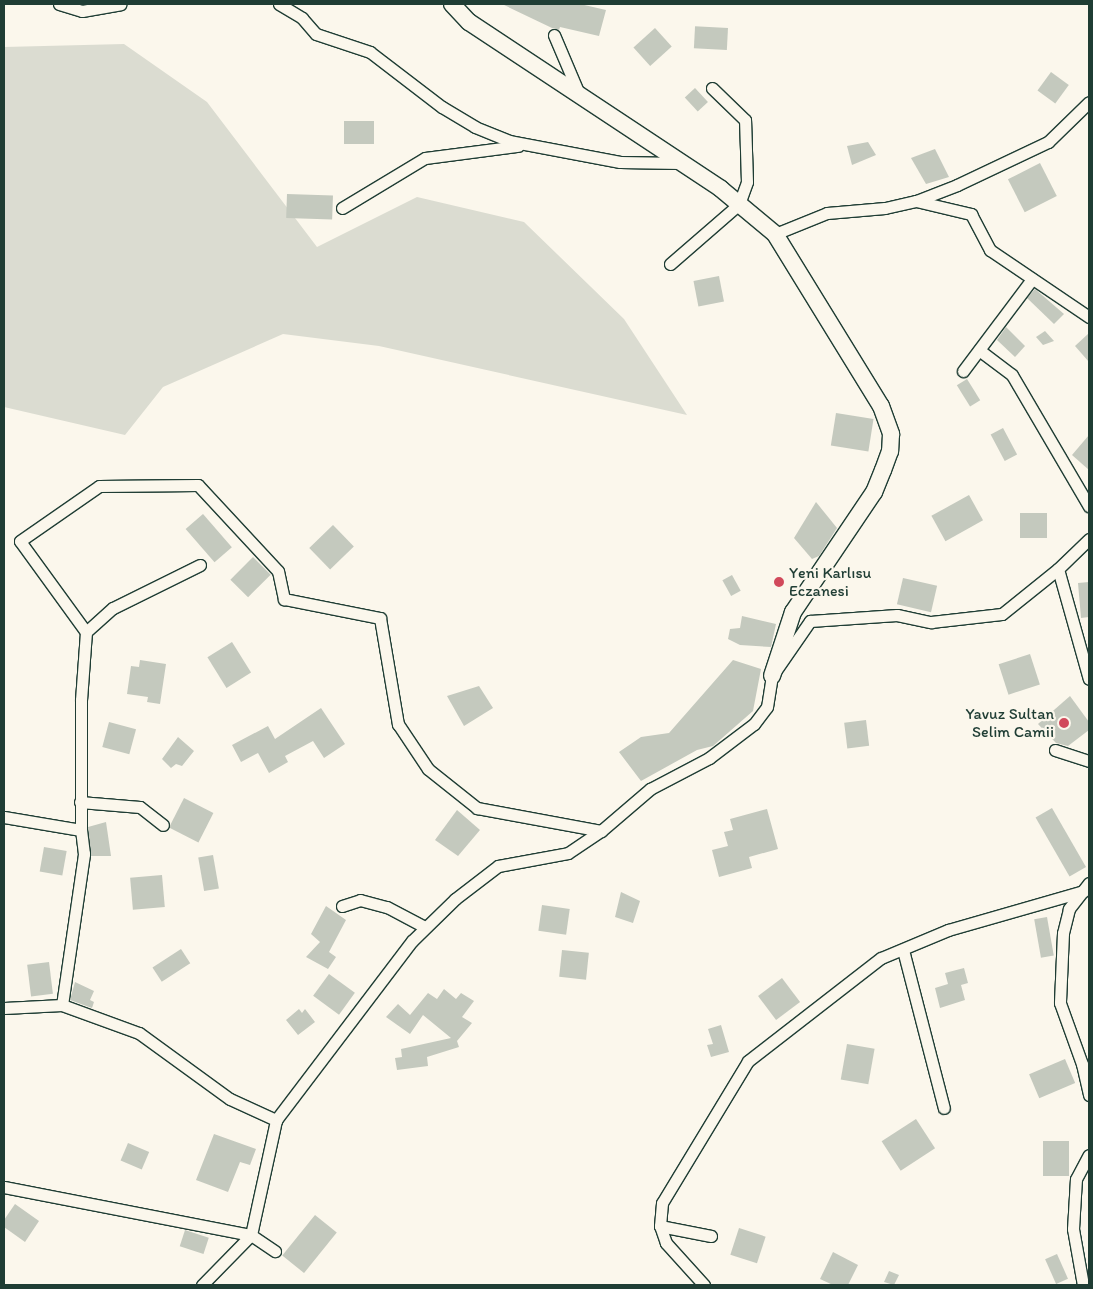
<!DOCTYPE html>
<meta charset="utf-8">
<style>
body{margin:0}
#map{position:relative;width:1093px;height:1289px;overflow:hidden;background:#fbf7ec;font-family:Itim,sans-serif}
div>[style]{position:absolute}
.green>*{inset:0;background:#dbdcd1}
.building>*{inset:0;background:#c4c9be;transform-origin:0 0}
.roads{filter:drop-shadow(1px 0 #1f3d34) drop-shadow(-1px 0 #1f3d34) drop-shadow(0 1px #1f3d34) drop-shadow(0 -1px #1f3d34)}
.street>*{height:11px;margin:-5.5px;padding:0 5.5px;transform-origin:5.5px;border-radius:5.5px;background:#fbf7ec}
.secondary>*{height:16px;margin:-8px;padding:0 8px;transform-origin:8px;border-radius:8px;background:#fbf7ec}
.dots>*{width:14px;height:14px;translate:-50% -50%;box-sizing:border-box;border:2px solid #fbf7ec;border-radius:50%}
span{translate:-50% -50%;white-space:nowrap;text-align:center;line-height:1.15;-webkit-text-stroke:4.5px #fbf7ec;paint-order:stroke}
.poi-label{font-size:16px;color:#1f3d34}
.left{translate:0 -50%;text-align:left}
.right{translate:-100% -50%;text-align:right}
.frame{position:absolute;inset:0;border:5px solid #1f3d34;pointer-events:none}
</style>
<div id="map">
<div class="green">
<i style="clip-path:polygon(124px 44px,207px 102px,317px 247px,417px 197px,524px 222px,624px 319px,687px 415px,379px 346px,283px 334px,163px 387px,125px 435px,4px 407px,4px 47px)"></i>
</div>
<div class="building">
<i style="clip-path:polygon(502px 4px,580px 4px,606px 10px,599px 36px,560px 27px,559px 30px,552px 28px)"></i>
<i style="left:655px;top:28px;width:25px;height:29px;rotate:48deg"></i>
<i style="left:728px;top:28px;width:22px;height:33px;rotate:93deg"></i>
<i style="left:1051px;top:72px;width:22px;height:23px;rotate:36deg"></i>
<i style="left:695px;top:88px;width:19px;height:14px;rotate:47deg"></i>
<i style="left:344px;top:121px;width:30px;height:23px"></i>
<i style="clip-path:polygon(868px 142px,876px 155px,852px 165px,847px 146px)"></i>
<i style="clip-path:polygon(935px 149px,949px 177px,926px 184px,911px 158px)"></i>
<i style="left:1040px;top:163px;width:37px;height:36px;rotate:63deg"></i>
<i style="left:287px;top:194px;width:46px;height:24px;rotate:2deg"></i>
<i style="left:719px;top:276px;width:26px;height:26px;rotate:79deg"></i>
<i style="clip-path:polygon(1035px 289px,1064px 314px,1054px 324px,1027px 298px)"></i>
<i style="clip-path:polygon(1006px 327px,1025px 346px,1015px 357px,997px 340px)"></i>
<i style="clip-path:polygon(1045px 331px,1054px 341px,1043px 345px,1036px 337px)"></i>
<i style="clip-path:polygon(1089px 333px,1089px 362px,1075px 346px)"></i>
<i style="left:967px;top:379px;width:25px;height:12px;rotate:58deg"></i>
<i style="left:836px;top:413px;width:38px;height:33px;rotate:9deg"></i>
<i style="left:1003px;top:428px;width:30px;height:14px;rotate:62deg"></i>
<i style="clip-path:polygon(1089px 435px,1089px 470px,1072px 455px)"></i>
<i style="left:969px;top:495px;width:29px;height:43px;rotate:61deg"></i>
<i style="clip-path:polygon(816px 502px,837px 528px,819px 556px,812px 559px,794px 538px)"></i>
<i style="left:1020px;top:513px;width:27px;height:25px"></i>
<i style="left:203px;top:514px;width:44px;height:23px;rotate:49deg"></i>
<i style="left:333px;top:525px;width:30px;height:33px;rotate:46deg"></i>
<i style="left:253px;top:557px;width:25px;height:32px;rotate:45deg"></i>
<i style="left:732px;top:575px;width:18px;height:11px;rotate:61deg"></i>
<i style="left:903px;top:578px;width:35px;height:27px;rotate:13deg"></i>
<i style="clip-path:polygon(1089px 582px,1089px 617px,1081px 618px,1078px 583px)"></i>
<i style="clip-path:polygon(742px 616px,776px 624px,771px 647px,740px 645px,728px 639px,730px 629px,740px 628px)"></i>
<i style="left:232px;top:642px;width:36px;height:29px;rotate:58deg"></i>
<i style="left:1030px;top:654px;width:32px;height:33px;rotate:72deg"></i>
<i style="clip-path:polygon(140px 660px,166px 664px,160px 704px,147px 702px,148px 697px,127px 694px,131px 666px,139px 667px)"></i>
<i style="clip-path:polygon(733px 660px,761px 669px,753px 711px,713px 746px,697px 750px,641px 781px,619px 752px,641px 737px,669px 733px)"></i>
<i style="clip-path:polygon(479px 686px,493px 708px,464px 726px,447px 696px)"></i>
<i style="clip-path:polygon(1070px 696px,1089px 722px,1089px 730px,1068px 746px,1056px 743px,1038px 724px)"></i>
<i style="clip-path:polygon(321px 708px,345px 744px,324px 758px,313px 741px,285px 756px,288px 762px,269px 773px,258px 753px,241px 762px,232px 745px,268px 726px,275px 739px)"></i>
<i style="left:866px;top:720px;width:26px;height:22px;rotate:83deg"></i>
<i style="left:109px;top:722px;width:28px;height:26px;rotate:15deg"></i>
<i style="clip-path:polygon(178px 737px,194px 751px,182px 766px,176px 764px,171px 768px,162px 759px)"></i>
<i style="left:184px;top:798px;width:33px;height:33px;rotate:27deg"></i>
<i style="left:1052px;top:808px;width:68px;height:19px;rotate:60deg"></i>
<i style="clip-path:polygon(767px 809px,778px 849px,749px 857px,752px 868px,719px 877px,712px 850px,728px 846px,724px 832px,733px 830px,730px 819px)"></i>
<i style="clip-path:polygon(457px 810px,480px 830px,458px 856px,435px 840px)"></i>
<i style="clip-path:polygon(106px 822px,111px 856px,91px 856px,88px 827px)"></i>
<i style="left:44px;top:847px;width:23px;height:25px;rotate:10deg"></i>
<i style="left:213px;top:855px;width:34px;height:15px;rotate:80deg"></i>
<i style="left:162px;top:875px;width:32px;height:32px;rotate:85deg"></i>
<i style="clip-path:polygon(621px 892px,640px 901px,633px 923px,615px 917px)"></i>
<i style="left:542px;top:905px;width:28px;height:26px;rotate:8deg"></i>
<i style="clip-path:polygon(326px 906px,346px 920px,329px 952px,336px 957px,328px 969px,306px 957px,320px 942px,311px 934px)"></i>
<i style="left:1047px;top:917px;width:39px;height:13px;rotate:80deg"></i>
<i style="left:181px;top:949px;width:17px;height:34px;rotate:57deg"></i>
<i style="left:562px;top:950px;width:27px;height:27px;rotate:6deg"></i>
<i style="left:49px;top:962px;width:32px;height:22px;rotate:83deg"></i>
<i style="clip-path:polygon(964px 968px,968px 983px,961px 985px,965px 1000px,940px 1008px,935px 988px,948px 984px,945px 973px)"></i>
<i style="left:329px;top:974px;width:32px;height:27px;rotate:36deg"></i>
<i style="left:782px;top:978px;width:30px;height:30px;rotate:53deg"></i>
<i style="clip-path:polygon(75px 982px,94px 991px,90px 1000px,94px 1002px,92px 1008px,70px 1000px)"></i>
<i style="clip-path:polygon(444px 989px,456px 999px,461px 993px,474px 1001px,462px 1017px,472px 1023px,457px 1041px,459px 1047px,427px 1057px,428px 1066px,397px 1070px,395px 1058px,402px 1057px,401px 1049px,451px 1038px,423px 1015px,410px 1034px,386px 1017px,398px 1004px,410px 1015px,428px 993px,437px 999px)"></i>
<i style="clip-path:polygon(299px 1009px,302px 1013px,305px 1009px,315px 1022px,298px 1035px,286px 1020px)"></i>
<i style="clip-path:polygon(721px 1025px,729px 1052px,711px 1057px,707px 1045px,713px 1044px,708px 1029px)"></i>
<i style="left:847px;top:1044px;width:28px;height:36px;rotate:10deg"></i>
<i style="left:1065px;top:1059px;width:26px;height:39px;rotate:67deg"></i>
<i style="left:916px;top:1119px;width:35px;height:41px;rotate:57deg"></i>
<i style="clip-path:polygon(214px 1134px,256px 1149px,250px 1165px,240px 1162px,228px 1192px,196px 1180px)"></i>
<i style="left:1069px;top:1141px;width:35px;height:26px;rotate:90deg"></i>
<i style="left:128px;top:1143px;width:23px;height:19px;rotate:23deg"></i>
<i style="clip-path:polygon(15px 1204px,39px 1221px,25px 1242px,4px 1227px,4px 1220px)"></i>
<i style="left:315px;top:1215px;width:28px;height:52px;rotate:39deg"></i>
<i style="left:739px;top:1228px;width:28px;height:28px;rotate:18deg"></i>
<i style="left:185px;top:1230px;width:25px;height:17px;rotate:18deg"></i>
<i style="clip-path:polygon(833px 1252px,858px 1265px,848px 1285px,833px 1285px,820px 1279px)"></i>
<i style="left:1057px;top:1254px;width:27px;height:13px;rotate:66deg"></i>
<i style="clip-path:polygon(889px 1271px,899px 1275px,894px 1285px,884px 1282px)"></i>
</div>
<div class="roads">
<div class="street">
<i style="left:59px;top:4px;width:24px;rotate:17deg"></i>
<i style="left:82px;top:11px;width:39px;rotate:-10deg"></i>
<i style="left:279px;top:4px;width:27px;rotate:31deg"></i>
<i style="left:302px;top:18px;width:21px;rotate:49deg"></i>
<i style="left:316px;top:34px;width:57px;rotate:18.4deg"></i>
<i style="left:370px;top:52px;width:91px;rotate:37.4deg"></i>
<i style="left:442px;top:107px;width:39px;rotate:31deg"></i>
<i style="left:475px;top:127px;width:37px;rotate:22deg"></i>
<i style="left:509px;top:141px;width:113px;rotate:10.7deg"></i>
<i style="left:620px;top:162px;width:60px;rotate:1deg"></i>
<i style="left:554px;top:35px;width:64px;rotate:67deg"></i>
<i style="left:916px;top:201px;width:57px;rotate:13.3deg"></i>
<i style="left:971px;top:214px;width:41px;rotate:62.2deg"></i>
<i style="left:990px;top:250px;width:120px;rotate:34.1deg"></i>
<i style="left:342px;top:208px;width:97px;rotate:-31.1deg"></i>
<i style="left:425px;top:158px;width:94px;rotate:-7.4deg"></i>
<i style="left:775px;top:234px;width:56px;rotate:-22deg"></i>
<i style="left:827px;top:213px;width:58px;rotate:-4.9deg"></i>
<i style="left:885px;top:208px;width:32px;rotate:-13deg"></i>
<i style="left:916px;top:201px;width:44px;rotate:-21.3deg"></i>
<i style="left:957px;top:185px;width:101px;rotate:-25.3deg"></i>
<i style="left:1048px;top:142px;width:57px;rotate:-44.3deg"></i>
<i style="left:670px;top:264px;width:91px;rotate:-41deg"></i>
<i style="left:739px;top:204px;width:23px;rotate:-70deg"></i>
<i style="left:747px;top:182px;width:62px;rotate:-91.8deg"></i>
<i style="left:745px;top:120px;width:46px;rotate:-135.9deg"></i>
<i style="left:979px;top:350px;width:41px;rotate:37.1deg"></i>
<i style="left:1012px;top:375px;width:152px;rotate:59.6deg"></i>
<i style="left:963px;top:371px;width:115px;rotate:-53.1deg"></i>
<i style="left:1058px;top:569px;width:114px;rotate:74.3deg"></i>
<i style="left:86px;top:632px;width:36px;rotate:-42deg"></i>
<i style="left:113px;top:608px;width:97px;rotate:-26.3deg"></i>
<i style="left:1055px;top:750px;width:36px;rotate:18deg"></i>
<i style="left:80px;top:802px;width:60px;rotate:4.8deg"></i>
<i style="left:140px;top:807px;width:29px;rotate:38deg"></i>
<i style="left:4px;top:817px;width:78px;rotate:9.6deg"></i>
<i style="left:1089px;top:883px;width:33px;rotate:128deg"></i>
<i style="left:1069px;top:909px;width:25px;rotate:104deg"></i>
<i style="left:1063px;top:933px;width:70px;rotate:92.5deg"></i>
<i style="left:1060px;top:1003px;width:65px;rotate:70.2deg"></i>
<i style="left:1082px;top:1064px;width:32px;rotate:77deg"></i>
<i style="left:342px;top:906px;width:19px;rotate:-18deg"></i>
<i style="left:360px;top:900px;width:28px;rotate:15deg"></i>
<i style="left:387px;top:907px;width:43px;rotate:27.8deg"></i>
<i style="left:903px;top:950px;width:163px;rotate:75.5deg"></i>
<i style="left:62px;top:1005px;width:153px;rotate:-81.7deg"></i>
<i style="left:84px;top:854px;width:24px;rotate:-97deg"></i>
<i style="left:81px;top:830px;width:130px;rotate:-90deg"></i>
<i style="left:81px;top:700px;width:68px;rotate:-85.8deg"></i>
<i style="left:86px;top:632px;width:112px;rotate:-126deg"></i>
<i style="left:20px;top:541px;width:96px;rotate:-34.8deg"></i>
<i style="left:99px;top:486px;width:99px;rotate:-0.6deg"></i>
<i style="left:198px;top:485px;width:117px;rotate:47.1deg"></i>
<i style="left:278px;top:571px;width:29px;rotate:78deg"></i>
<i style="left:284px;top:599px;width:98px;rotate:11.2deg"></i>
<i style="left:380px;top:618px;width:108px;rotate:80.4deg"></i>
<i style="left:398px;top:724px;width:54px;rotate:56.3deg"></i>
<i style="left:428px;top:769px;width:63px;rotate:38.5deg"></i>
<i style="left:477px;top:808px;width:126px;rotate:10.5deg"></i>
<i style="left:4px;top:1008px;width:58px;rotate:-3deg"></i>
<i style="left:62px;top:1005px;width:82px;rotate:20deg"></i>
<i style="left:139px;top:1033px;width:112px;rotate:36deg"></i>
<i style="left:230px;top:1099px;width:51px;rotate:24.5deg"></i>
<i style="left:4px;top:1187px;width:252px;rotate:11deg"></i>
<i style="left:251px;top:1235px;width:29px;rotate:34deg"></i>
<i style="left:660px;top:1226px;width:52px;rotate:11.1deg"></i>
<i style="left:202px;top:1285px;width:70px;rotate:-45.6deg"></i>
<i style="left:251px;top:1235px;width:118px;rotate:-77.7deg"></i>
<i style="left:276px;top:1120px;width:225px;rotate:-52.8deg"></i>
<i style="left:412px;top:941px;width:60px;rotate:-44.3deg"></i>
<i style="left:455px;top:899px;width:54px;rotate:-37.5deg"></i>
<i style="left:498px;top:866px;width:71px;rotate:-10.5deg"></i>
<i style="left:568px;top:853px;width:40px;rotate:-34deg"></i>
<i style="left:601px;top:831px;width:65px;rotate:-40.6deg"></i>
<i style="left:650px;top:789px;width:67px;rotate:-27.7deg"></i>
<i style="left:709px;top:758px;width:56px;rotate:-37.1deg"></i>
<i style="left:754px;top:724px;width:21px;rotate:-53deg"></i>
<i style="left:767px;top:707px;width:31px;rotate:-81deg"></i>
<i style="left:772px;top:676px;width:67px;rotate:-55.4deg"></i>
<i style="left:810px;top:621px;width:87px;rotate:-3.9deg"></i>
<i style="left:897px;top:615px;width:35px;rotate:12deg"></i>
<i style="left:931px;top:622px;width:71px;rotate:-6.4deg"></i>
<i style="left:1002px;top:614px;width:72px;rotate:-38.8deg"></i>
<i style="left:1058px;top:569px;width:43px;rotate:-44.1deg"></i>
<i style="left:704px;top:1285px;width:57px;rotate:-132.1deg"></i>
<i style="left:666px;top:1243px;width:18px;rotate:-109deg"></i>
<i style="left:660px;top:1226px;width:23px;rotate:-85deg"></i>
<i style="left:662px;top:1203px;width:166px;rotate:-58.8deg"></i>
<i style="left:748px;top:1061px;width:168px;rotate:-37.8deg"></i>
<i style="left:881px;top:958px;width:73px;rotate:-22.7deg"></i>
<i style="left:948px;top:930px;width:141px;rotate:-16deg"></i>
<i style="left:1083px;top:1285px;width:57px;rotate:-100.1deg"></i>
<i style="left:1073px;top:1229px;width:50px;rotate:-86.6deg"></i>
<i style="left:1076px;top:1179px;width:27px;rotate:-62deg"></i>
</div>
<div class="secondary">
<i style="left:452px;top:4px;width:25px;rotate:47deg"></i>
<i style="left:469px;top:22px;width:302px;rotate:33.5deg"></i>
<i style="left:721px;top:189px;width:70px;rotate:39.8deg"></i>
<i style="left:775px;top:234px;width:202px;rotate:58.4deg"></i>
<i style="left:881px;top:406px;width:30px;rotate:70deg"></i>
<i style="left:891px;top:434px;width:17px;rotate:93deg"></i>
<i style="left:890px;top:451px;width:20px;rotate:110deg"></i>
<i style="left:883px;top:470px;width:24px;rotate:112deg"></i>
<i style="left:874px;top:492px;width:145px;rotate:124deg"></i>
<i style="left:793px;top:612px;width:67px;rotate:108.2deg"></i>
</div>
</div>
<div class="dots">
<i style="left:779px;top:582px;background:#d1495b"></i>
<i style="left:1064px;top:723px;background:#d1495b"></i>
</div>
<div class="poi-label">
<span class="left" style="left:789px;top:582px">Yeni Karlısu<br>Eczanesi</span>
<span class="right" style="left:1054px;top:723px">Yavuz Sultan<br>Selim Camii</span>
</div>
<div class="frame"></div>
</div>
